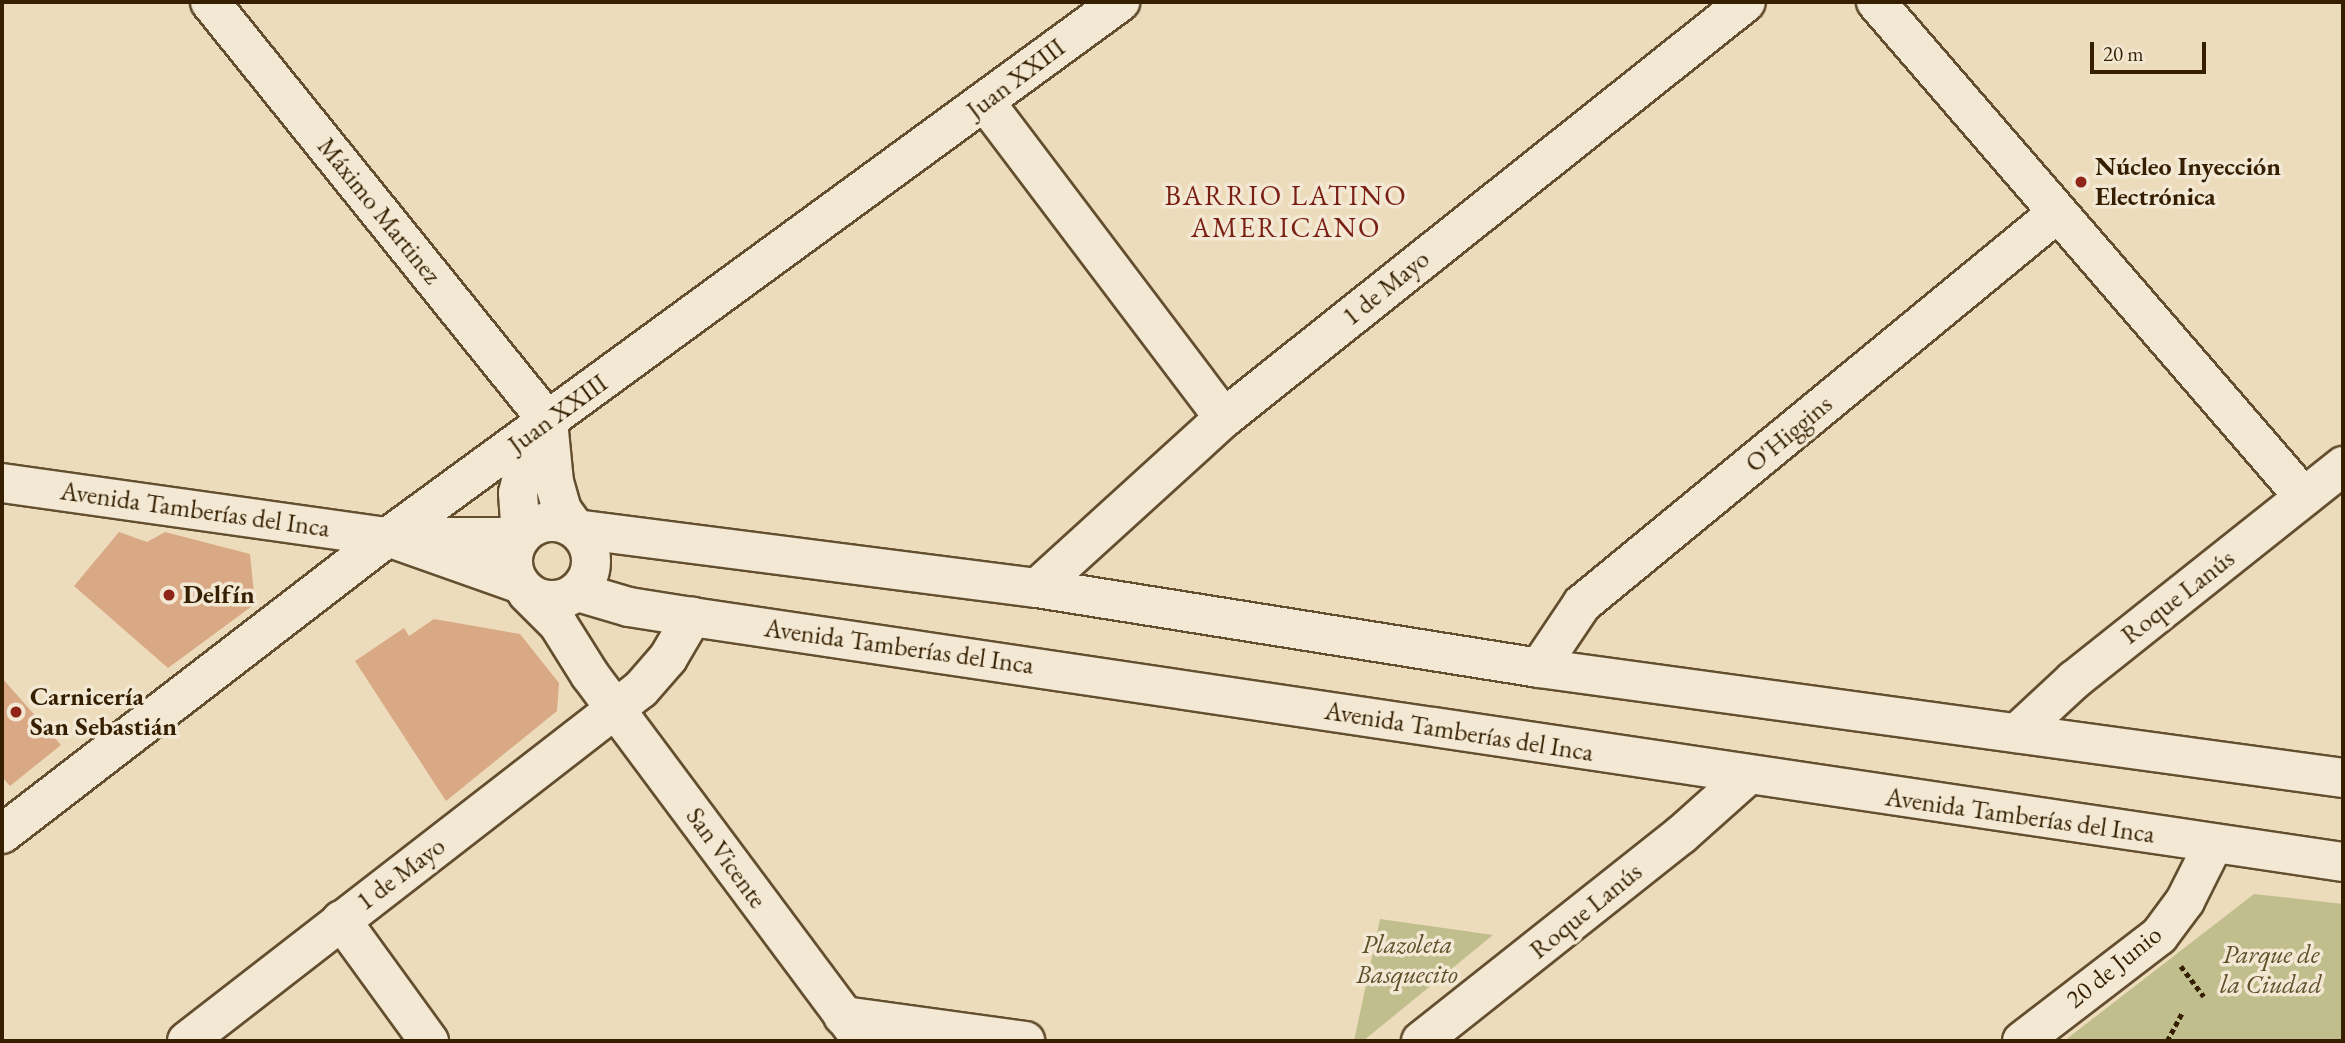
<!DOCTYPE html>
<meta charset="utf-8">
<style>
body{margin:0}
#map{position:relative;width:2345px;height:1043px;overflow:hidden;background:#eddcbc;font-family:"EB Garamond",serif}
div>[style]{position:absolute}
.green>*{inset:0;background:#bfbe8c}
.building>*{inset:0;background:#d8a984}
.path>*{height:4.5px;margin-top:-2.25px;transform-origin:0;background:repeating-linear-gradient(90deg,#351f00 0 5px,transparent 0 8.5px)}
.roads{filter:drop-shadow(2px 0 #634e2f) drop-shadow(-2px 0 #634e2f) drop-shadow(0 2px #634e2f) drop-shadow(0 -2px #634e2f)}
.street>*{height:38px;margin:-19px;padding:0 19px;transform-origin:19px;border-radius:19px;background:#f3e8d3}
.street>.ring{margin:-19px;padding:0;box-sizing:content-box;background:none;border:38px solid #f3e8d3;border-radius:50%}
.secondary>*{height:38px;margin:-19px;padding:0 19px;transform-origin:19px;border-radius:19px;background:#f3e8d3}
.dots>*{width:19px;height:19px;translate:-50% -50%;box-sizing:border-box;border:4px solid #f3e8d3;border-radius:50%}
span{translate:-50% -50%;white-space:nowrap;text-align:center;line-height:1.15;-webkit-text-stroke:7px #f3e8d3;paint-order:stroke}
.street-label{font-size:26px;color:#351f00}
.poi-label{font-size:26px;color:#351f00;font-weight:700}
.left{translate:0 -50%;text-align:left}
.park-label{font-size:26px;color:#5e4f2a;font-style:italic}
.neighbourhood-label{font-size:28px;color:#7a1f14;letter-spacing:2px}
.frame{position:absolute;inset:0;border:4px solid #351f00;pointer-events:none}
.scale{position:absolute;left:2090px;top:42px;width:116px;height:32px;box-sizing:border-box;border:4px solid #351f00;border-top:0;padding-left:9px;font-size:21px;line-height:24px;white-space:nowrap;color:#351f00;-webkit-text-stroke:5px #f3e8d3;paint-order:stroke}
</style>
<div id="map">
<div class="green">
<i style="clip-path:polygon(2254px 894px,2343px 904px,2343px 1041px,2064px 1041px)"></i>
<i style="clip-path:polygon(1380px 919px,1493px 935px,1363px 1041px,1354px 1041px)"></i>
</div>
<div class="building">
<i style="clip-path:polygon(119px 532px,147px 542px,165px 532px,250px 554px,255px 604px,168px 668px,74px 586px)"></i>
<i style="clip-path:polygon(434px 619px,520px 634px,559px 683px,557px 711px,446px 801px,355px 661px,404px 628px,409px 636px)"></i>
<i style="clip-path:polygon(2px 678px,61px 745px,10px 786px,2px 777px)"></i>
</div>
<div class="path">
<i style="left:2181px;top:966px;width:38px;rotate:53deg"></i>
<i style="left:2167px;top:1041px;width:32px;rotate:-62deg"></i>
</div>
<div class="roads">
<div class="street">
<i style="left:210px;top:2px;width:538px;rotate:51.11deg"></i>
<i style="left:1876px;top:2px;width:654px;rotate:49.15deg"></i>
<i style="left:985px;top:102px;width:396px;rotate:52.9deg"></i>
<i style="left:548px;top:421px;width:61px;rotate:84.4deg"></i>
<i style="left:554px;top:482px;width:29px;rotate:74deg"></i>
<i style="left:562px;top:510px;width:24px;rotate:54deg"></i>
<i style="left:2px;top:483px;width:390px;rotate:8deg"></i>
<i class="ring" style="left:513px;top:522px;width:40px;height:40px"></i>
<i style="left:521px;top:537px;width:44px;rotate:-93.9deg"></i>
<i style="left:518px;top:493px;width:36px;rotate:-76deg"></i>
<i style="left:527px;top:458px;width:37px;rotate:-61deg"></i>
<i style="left:1037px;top:588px;width:253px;rotate:-42.3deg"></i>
<i style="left:1224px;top:418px;width:667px;rotate:-38.55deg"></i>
<i style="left:527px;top:593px;width:44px;rotate:45deg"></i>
<i style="left:558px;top:624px;width:60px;rotate:57.9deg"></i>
<i style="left:590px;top:675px;width:457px;rotate:53.3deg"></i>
<i style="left:1539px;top:668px;width:77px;rotate:-56.1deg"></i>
<i style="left:1582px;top:604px;width:614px;rotate:-39.45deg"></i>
<i style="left:2017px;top:733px;width:78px;rotate:-42.9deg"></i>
<i style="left:2074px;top:680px;width:344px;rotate:-38.5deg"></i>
<i style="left:2px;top:834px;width:487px;rotate:-37.6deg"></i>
<i style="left:388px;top:537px;width:907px;rotate:-36.16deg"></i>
<i style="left:341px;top:920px;width:150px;rotate:54deg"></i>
<i style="left:843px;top:1016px;width:184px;rotate:7.8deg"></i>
<i style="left:187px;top:1041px;width:574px;rotate:-37.79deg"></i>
<i style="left:641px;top:689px;width:41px;rotate:-48.9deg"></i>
<i style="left:668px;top:658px;width:48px;rotate:-59.7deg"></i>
<i style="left:1421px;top:1041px;width:332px;rotate:-38.4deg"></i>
<i style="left:1681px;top:835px;width:89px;rotate:-41.8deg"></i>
<i style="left:2022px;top:1041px;width:173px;rotate:-37.5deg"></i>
<i style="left:2159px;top:936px;width:44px;rotate:-53.4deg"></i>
<i style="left:2185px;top:901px;width:63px;rotate:-63.4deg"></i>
</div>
<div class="secondary">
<i style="left:576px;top:529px;width:465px;rotate:7.3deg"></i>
<i style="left:1037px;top:588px;width:508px;rotate:9.05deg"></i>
<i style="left:1539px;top:668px;width:811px;rotate:7.79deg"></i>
<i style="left:388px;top:537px;width:138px;rotate:19.5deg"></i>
<i style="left:415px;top:537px;width:106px"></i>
<i style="left:578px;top:592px;width:53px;rotate:16.4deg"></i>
<i style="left:629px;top:607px;width:64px;rotate:9deg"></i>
<i style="left:692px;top:617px;width:1669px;rotate:8.44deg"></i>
</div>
</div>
<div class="dots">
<i style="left:2081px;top:182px;background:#8f2418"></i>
<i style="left:169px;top:595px;background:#8f2418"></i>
<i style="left:16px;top:712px;background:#8f2418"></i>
</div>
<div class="street-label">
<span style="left:1016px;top:79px;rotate:-37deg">Juan XXIII</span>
<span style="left:379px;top:211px;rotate:51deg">Máximo Martinez</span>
<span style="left:1386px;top:288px;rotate:-39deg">1 de Mayo</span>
<span style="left:558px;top:414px;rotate:-36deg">Juan XXIII</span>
<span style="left:1789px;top:434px;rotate:-40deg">O'Higgins</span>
<span style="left:195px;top:510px;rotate:8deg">Avenida Tamberías del Inca</span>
<span style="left:2178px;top:597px;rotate:-38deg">Roque Lanús</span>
<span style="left:899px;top:647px;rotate:8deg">Avenida Tamberías del Inca</span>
<span style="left:1459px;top:732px;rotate:9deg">Avenida Tamberías del Inca</span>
<span style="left:2020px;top:816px;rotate:8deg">Avenida Tamberías del Inca</span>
<span style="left:726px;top:858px;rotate:54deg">San Vicente</span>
<span style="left:401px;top:874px;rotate:-37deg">1 de Mayo</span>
<span style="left:1586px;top:911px;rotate:-39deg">Roque Lanús</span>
<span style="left:2114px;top:967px;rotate:-39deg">20 de Junio</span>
</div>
<div class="poi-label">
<span class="left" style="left:2095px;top:182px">Núcleo Inyección<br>Electrónica</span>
<span class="left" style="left:183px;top:595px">Delfín</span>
<span class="left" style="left:30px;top:712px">Carnicería<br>San Sebastián</span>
</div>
<div class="park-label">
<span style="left:1407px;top:960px">Plazoleta<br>Basquecito</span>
<span style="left:2271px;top:970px">Parque de<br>la Ciudad</span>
</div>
<div class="neighbourhood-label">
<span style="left:1286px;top:211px">BARRIO LATINO<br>AMERICANO</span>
</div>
<div class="frame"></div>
<div class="scale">20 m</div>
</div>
